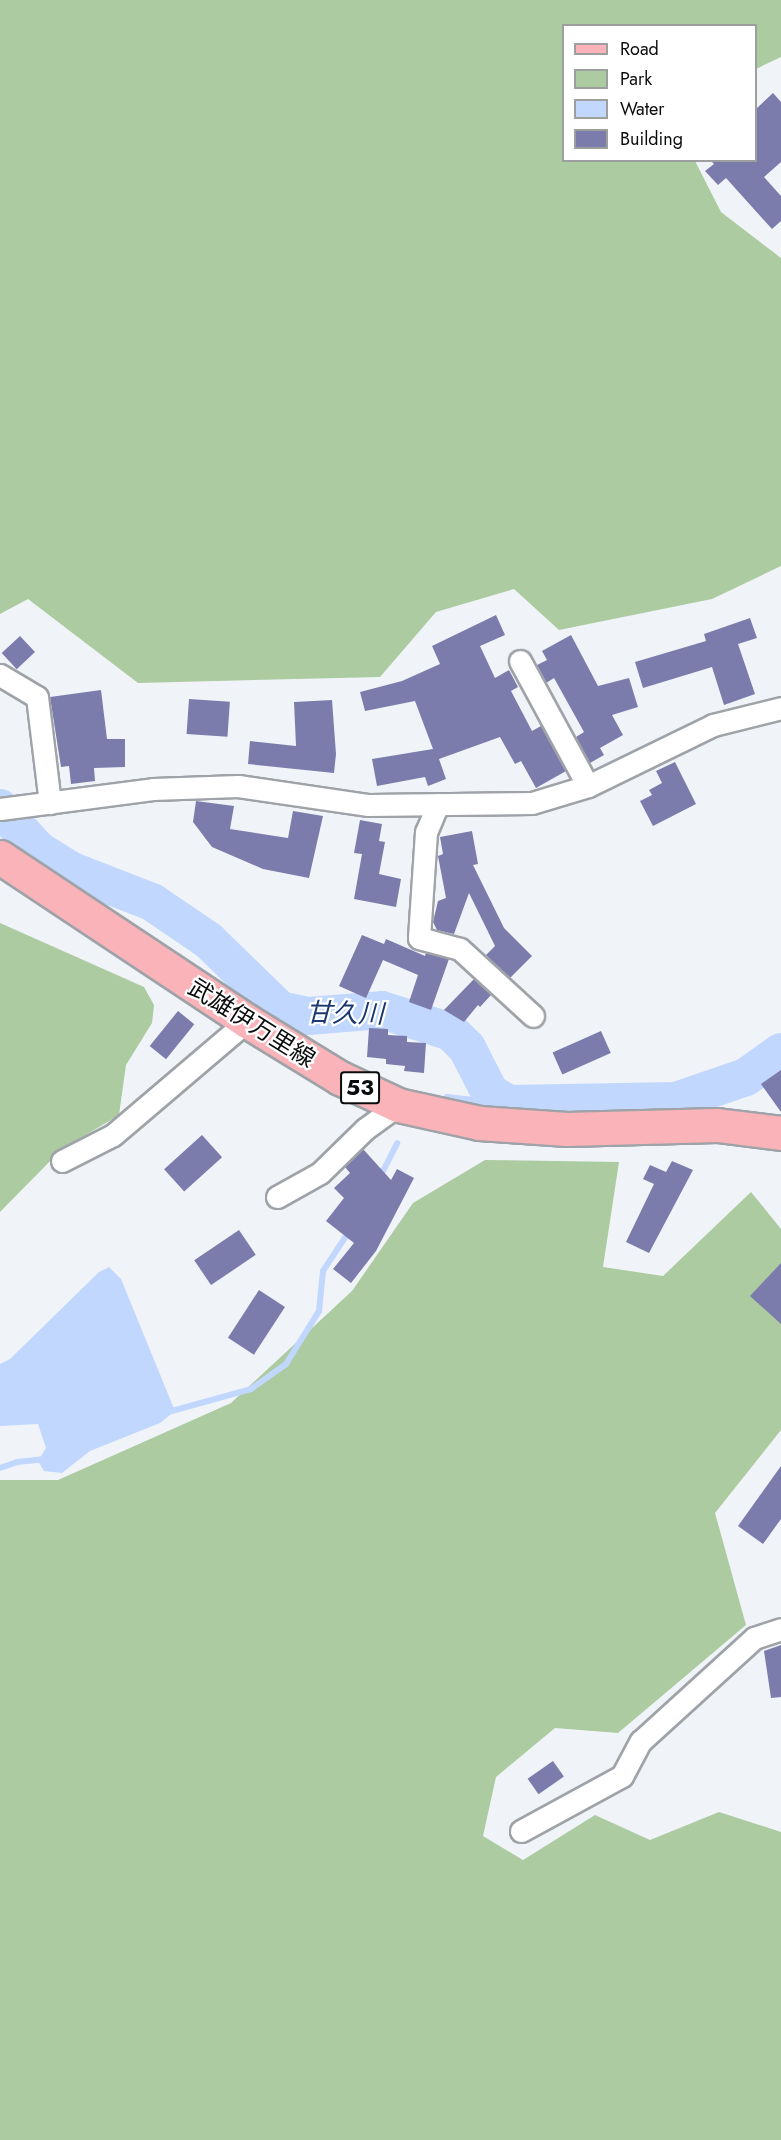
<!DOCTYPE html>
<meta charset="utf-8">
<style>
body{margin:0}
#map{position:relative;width:781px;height:2140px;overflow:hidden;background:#f0f4f9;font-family:Jost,"Noto Sans JP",sans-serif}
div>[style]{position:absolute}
.green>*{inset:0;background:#accba0}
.water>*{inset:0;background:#c1d7fd}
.stream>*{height:6px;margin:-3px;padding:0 3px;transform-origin:3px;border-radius:3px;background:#c1d7fd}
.river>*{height:38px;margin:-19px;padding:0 19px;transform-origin:19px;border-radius:19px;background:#c1d7fd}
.building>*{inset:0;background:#7b7cac;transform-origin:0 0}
.roads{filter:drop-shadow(2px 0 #9fa3a8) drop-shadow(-2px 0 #9fa3a8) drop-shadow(0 2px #9fa3a8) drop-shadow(0 -2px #9fa3a8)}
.street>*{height:21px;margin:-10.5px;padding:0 10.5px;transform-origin:10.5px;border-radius:10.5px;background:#fff}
.primary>*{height:33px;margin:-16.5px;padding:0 16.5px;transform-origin:16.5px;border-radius:16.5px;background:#fab4b9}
span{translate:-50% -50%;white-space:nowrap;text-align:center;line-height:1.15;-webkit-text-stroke:4.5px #fff;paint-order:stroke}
.shield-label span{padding:2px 4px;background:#fff;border:2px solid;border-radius:4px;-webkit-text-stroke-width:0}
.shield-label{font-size:22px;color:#0b0c0d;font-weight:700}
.street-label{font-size:24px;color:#0b0c0d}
.water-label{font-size:26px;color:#1a376f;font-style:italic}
.legend{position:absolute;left:562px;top:24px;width:195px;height:138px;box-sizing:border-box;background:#fff;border:2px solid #9d9e9e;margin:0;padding:8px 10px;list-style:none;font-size:18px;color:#0b0c0d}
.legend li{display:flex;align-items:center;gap:12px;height:30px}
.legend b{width:30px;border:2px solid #9d9e9e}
</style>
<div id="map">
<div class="green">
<i style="clip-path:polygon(0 0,781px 0,781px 57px,756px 69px,756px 26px,564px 26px,564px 160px,695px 161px,721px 212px,781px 258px,781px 566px,712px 599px,559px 630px,514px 589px,436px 612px,380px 677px,138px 683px,28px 599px,0 614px)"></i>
<i style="clip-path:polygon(0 923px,144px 987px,154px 1005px,152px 1023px,126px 1065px,119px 1115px,61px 1150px,0 1212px)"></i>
<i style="clip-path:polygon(485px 1160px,619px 1162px,603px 1267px,663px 1276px,751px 1192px,781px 1229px,781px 1430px,715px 1513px,746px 1625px,618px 1733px,555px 1728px,496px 1777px,483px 1836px,523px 1860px,595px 1815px,650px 1840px,719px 1812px,781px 1832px,781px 2140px,0 2140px,0 1480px,58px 1480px,231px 1403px,352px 1291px,413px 1203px)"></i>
</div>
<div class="water">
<i style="clip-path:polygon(109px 1267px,121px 1279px,175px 1411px,160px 1423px,90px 1451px,62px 1473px,44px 1471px,38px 1461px,46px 1448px,38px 1424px,0 1426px,0 1364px,10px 1359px,99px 1272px)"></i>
</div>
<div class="stream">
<i style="left:447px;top:1097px;width:62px;rotate:6.4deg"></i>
<i style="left:380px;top:1177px;width:38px;rotate:-63deg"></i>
<i style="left:168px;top:1412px;width:86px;rotate:-15.5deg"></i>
<i style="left:251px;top:1389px;width:43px;rotate:-35.5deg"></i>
<i style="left:286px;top:1364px;width:62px;rotate:-58.1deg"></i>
<i style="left:319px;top:1311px;width:40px;rotate:-84.3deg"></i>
<i style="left:323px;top:1271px;width:49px;rotate:-56.6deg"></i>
<i style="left:0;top:1468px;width:18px;rotate:-19deg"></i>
<i style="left:17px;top:1462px;width:29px;rotate:-6deg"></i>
</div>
<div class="river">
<i style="left:0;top:808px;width:57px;rotate:47.9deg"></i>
<i style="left:38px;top:850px;width:40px;rotate:32deg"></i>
<i style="left:72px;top:871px;width:86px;rotate:21.2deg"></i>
<i style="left:152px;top:902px;width:68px;rotate:34.2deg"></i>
<i style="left:208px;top:940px;width:100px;rotate:44.2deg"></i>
<i style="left:280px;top:1010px;width:29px;rotate:12deg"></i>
<i style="left:308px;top:1016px;width:74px;rotate:-4.6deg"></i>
<i style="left:382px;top:1010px;width:72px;rotate:17.7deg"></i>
<i style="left:451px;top:1032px;width:23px;rotate:45deg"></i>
<i style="left:467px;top:1048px;width:51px;rotate:62.9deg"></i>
<i style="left:490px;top:1093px;width:22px;rotate:30deg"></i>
<i style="left:509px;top:1104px;width:167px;rotate:-1deg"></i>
<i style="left:676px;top:1101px;width:74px;rotate:-18.9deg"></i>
<i style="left:746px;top:1077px;width:43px;rotate:-35.5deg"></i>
</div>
<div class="building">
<i style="clip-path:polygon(773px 93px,781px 102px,781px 162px,764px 177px,781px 196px,781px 221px,772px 229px,726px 178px,718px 185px,705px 171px,714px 164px,710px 160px,756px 160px,756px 109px)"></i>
<i style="clip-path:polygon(496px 615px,505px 635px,480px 646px,495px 678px,509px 670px,518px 687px,511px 691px,532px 731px,541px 726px,566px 771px,536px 788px,521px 761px,515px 764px,500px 737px,439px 759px,446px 779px,428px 786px,425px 777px,377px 786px,372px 759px,433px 749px,415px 701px,365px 711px,360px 692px,402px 681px,440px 664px,432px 646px)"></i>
<i style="clip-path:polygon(750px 618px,757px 638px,738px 644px,755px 694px,724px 705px,712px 667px,643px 688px,635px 662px,706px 641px,704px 634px)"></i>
<i style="clip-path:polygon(571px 635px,598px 686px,629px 678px,638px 707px,612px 715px,623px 735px,600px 748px,604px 755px,590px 763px,576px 737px,584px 732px,554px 678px,546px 683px,537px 665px,547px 660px,542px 651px)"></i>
<i style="left:20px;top:636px;width:22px;height:25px;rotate:47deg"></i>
<i style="clip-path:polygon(101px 690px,107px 739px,125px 739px,125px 767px,94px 768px,95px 781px,71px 784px,69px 766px,61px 767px,50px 697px)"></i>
<i style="left:189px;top:699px;width:41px;height:35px;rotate:4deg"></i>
<i style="clip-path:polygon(332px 700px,336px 754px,334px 773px,248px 764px,250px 741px,296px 746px,294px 702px)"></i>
<i style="clip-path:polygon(675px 762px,696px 804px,653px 826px,640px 801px,652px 795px,649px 790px,662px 783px,656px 771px)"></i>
<i style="clip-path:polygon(196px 801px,234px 806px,230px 829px,288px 838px,293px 811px,323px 816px,309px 878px,263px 869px,212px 847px,193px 822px)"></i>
<i style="clip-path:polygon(360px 820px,382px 824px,379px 841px,385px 842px,379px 874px,401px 879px,396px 907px,354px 899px,362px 854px,354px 853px)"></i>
<i style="clip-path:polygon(472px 831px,478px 864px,473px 865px,504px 928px,532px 956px,510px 978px,486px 955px,495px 946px,469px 893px,454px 934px,437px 930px,433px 922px,438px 901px,446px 898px,438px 856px,443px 854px,440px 837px)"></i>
<i style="clip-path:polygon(362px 935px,384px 944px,386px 939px,425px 956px,426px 953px,449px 959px,431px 1010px,409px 1002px,418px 975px,383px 960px,366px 998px,339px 986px)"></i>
<i style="clip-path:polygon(474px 979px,491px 995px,480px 1007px,478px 1005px,464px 1022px,444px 1010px)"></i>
<i style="left:178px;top:1011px;width:21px;height:45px;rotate:39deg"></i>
<i style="clip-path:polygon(369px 1028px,388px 1029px,388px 1035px,407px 1036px,407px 1042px,426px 1043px,424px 1073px,404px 1071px,405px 1066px,386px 1064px,386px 1059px,367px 1057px)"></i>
<i style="left:601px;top:1031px;width:24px;height:53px;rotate:66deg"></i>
<i style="clip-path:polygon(781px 1070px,781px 1112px,761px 1084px)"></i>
<i style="left:202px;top:1135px;width:30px;height:51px;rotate:48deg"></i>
<i style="clip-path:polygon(363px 1149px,391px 1180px,397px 1169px,414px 1178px,376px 1251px,351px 1283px,333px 1269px,354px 1243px,326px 1221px,344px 1198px,334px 1188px,350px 1173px,345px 1167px)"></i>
<i style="clip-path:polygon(672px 1161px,693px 1170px,649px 1253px,626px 1242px,654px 1184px,643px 1179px,650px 1165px,666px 1172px)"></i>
<i style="left:239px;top:1230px;width:30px;height:54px;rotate:56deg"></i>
<i style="clip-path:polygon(781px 1263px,781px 1324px,750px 1296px)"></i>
<i style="left:259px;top:1290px;width:31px;height:57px;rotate:33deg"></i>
<i style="clip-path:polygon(781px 1466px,781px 1519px,763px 1544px,738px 1526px)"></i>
<i style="clip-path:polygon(781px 1645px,781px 1697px,771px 1698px,764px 1651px)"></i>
<i style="left:553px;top:1761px;width:19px;height:31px;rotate:55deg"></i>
</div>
<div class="roads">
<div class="street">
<i style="left:520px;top:661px;width:142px;rotate:61.5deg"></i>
<i style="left:0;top:675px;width:43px;rotate:30.7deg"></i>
<i style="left:37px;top:697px;width:107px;rotate:83deg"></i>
<i style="left:438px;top:804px;width:30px;rotate:113deg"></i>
<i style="left:426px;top:832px;width:106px;rotate:93.8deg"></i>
<i style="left:419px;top:938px;width:42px;rotate:15deg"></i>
<i style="left:460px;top:949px;width:99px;rotate:42.5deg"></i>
<i style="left:0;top:809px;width:154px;rotate:-7.4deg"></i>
<i style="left:153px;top:789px;width:85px;rotate:-2deg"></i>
<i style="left:238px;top:786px;width:132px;rotate:8.3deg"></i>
<i style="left:369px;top:805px;width:163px;rotate:-0.7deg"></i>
<i style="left:532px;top:803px;width:59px;rotate:-16.9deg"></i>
<i style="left:588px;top:786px;width:139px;rotate:-26deg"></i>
<i style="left:713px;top:725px;width:70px;rotate:-14deg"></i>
<i style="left:62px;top:1161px;width:57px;rotate:-27deg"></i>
<i style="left:113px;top:1135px;width:176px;rotate:-40.4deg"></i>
<i style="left:277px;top:1197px;width:49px;rotate:-29.2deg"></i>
<i style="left:320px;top:1173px;width:63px;rotate:-44.4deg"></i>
<i style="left:365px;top:1129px;width:41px;rotate:-36deg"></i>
<i style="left:521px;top:1831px;width:115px;rotate:-28.6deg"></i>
<i style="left:622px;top:1776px;width:40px;rotate:-62deg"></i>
<i style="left:641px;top:1741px;width:153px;rotate:-42.3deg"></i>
<i style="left:754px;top:1638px;width:28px;rotate:-18deg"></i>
</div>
<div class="primary">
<i style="left:0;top:857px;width:296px;rotate:33.6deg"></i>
<i style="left:247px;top:1021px;width:109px;rotate:31.5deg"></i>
<i style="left:340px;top:1078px;width:64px;rotate:25deg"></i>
<i style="left:398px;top:1105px;width:83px;rotate:12.5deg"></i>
<i style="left:479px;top:1123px;width:88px;rotate:3.9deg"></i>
<i style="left:567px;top:1129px;width:150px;rotate:-1.5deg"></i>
<i style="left:717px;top:1125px;width:64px;rotate:7.1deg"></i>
</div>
</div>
<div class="shield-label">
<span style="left:360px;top:1088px">53</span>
</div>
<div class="street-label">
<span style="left:252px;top:1023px;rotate:32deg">武雄伊万里線</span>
</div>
<div class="water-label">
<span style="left:345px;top:1014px;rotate:1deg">甘久川</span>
</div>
<ul class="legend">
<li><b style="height:8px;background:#fab4b9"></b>Road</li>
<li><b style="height:16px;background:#accba0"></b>Park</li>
<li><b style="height:16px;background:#c1d7fd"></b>Water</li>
<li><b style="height:16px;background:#7b7cac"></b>Building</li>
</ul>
</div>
